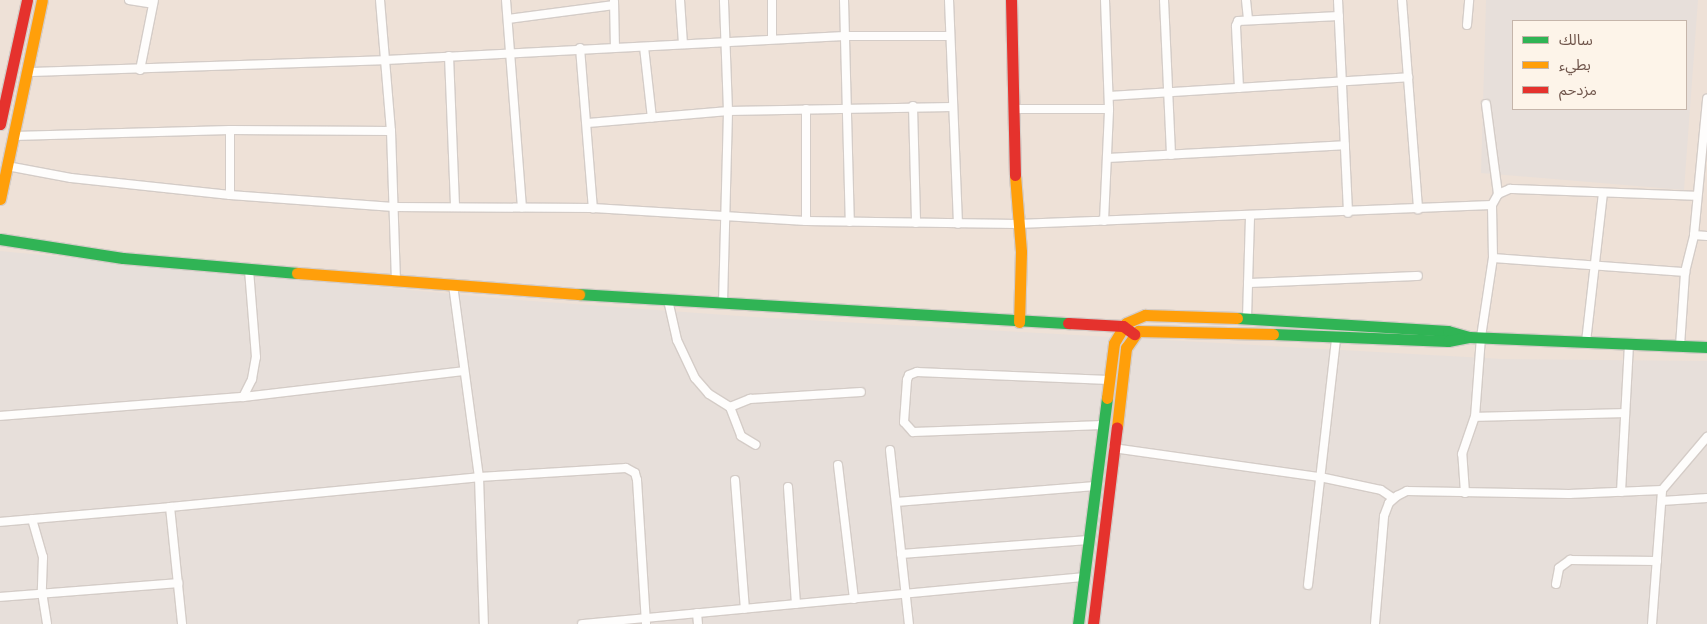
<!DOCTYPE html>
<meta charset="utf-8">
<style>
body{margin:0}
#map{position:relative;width:1707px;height:624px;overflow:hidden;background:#f5efe9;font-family:Ubuntu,"Noto Sans Arabic",sans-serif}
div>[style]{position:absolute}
.residential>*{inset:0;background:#eee1d7}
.industrial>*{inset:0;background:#e7dfda}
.roads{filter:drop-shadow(1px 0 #d4ccc7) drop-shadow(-1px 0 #d4ccc7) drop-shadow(0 1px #d4ccc7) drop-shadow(0 -1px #d4ccc7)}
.street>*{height:8px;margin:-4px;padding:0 4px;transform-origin:4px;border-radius:4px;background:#fefdfc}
.fast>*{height:11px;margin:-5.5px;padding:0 5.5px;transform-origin:5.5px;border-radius:5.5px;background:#30b455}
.slow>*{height:11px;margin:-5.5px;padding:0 5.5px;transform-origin:5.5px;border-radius:5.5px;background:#ff9f0a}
.jam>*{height:11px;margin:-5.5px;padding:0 5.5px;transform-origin:5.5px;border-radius:5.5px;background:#e5322d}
span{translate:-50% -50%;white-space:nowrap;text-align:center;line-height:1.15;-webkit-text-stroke:5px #fdf4e9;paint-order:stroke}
.legend{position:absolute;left:1512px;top:20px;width:175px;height:90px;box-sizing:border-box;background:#fdf4e9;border:1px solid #c5b5aa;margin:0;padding:6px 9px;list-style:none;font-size:15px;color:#70564c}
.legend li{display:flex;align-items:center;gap:10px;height:25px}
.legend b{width:25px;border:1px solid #c5b5aa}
</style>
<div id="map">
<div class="residential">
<i style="clip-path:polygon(evenodd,0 0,1707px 0,1707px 624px,0 624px,0 0,1513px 21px,1686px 21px,1686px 109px,1513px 109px,1513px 21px)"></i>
</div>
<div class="industrial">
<i style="clip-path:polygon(evenodd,1486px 0,1698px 0,1684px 190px,1481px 173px,1486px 0,1513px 21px,1686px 21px,1686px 109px,1513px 109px,1513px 21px)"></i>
<i style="clip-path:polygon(0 251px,505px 299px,753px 317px,1502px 359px,1707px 361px,1707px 624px,0 624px)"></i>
</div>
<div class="roads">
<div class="street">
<i style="left:129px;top:0;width:24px;rotate:9deg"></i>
<i style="left:380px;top:0;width:131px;rotate:85.2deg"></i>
<i style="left:391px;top:131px;width:151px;rotate:88.1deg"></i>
<i style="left:506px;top:0;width:208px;rotate:85.6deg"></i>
<i style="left:680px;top:0;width:44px;rotate:86.1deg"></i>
<i style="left:844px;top:0;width:222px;rotate:88.5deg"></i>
<i style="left:949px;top:0;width:224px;rotate:87.7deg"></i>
<i style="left:1164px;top:0;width:155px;rotate:87.4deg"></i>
<i style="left:1246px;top:0;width:20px;rotate:84deg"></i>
<i style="left:1338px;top:0;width:213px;rotate:87.3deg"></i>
<i style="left:1402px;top:0;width:210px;rotate:85.6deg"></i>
<i style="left:614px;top:1px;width:46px;rotate:88.8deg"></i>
<i style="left:508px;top:19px;width:107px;rotate:-7.5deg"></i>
<i style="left:1467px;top:25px;width:25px;rotate:-85deg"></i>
<i style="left:772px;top:39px;width:39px;rotate:-90deg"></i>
<i style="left:644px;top:47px;width:71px;rotate:83.6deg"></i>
<i style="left:580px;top:48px;width:161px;rotate:85.4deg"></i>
<i style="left:449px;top:56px;width:151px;rotate:87.7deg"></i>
<i style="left:140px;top:70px;width:71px;rotate:-78.7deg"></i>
<i style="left:28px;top:72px;width:358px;rotate:-1.9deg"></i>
<i style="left:386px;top:60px;width:459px;rotate:-3deg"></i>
<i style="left:844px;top:36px;width:106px"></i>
<i style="left:1239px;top:88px;width:62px;rotate:-92.8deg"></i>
<i style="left:1236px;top:26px;width:5px;rotate:-68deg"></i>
<i style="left:1238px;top:21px;width:101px;rotate:-2.8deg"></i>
<i style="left:1109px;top:96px;width:300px;rotate:-3.6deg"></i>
<i style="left:1486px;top:104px;width:91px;rotate:82.4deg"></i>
<i style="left:913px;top:106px;width:117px;rotate:88.5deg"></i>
<i style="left:806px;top:109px;width:112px;rotate:90deg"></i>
<i style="left:1014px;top:109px;width:95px"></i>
<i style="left:588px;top:123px;width:141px;rotate:-4.9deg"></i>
<i style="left:728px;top:111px;width:224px;rotate:-1deg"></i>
<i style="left:230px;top:130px;width:65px;rotate:90deg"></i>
<i style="left:14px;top:136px;width:216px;rotate:-1.6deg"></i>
<i style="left:230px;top:130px;width:161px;rotate:0.4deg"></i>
<i style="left:1107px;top:158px;width:238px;rotate:-3.1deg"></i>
<i style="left:7px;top:166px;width:65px;rotate:10.6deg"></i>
<i style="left:71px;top:178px;width:160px;rotate:6.1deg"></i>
<i style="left:230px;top:195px;width:164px;rotate:4.2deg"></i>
<i style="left:394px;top:207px;width:199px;rotate:0.3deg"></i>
<i style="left:593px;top:208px;width:213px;rotate:3.5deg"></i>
<i style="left:806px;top:221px;width:211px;rotate:0.8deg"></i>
<i style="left:1017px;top:224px;width:475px;rotate:-2.3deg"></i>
<i style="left:1104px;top:221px;width:112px;rotate:-87.4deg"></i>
<i style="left:1109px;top:109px;width:109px;rotate:-92.1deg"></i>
<i style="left:1694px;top:235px;width:13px;rotate:4deg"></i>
<i style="left:1493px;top:258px;width:193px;rotate:4.2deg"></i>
<i style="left:1248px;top:283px;width:170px;rotate:-2.4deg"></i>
<i style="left:453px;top:285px;width:194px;rotate:82.3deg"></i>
<i style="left:479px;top:477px;width:147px;rotate:88.1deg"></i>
<i style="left:668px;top:300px;width:41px;rotate:77.3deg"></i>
<i style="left:677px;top:340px;width:42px;rotate:64.7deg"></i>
<i style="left:695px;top:378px;width:21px;rotate:49deg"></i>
<i style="left:709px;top:394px;width:25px;rotate:32deg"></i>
<i style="left:730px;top:407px;width:31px;rotate:69deg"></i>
<i style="left:741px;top:436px;width:17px;rotate:31deg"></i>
<i style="left:723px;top:303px;width:192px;rotate:-88.5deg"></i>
<i style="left:728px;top:111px;width:111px;rotate:-92.1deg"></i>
<i style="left:1247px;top:318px;width:102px;rotate:-88.3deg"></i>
<i style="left:1586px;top:342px;width:150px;rotate:-83.5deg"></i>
<i style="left:1680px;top:346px;width:74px;rotate:-86.1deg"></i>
<i style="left:1685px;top:272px;width:38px;rotate:-76deg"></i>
<i style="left:1694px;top:235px;width:137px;rotate:-84.5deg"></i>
<i style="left:243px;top:397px;width:20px;rotate:-63deg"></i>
<i style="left:252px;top:379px;width:22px;rotate:-80deg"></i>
<i style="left:256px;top:357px;width:87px;rotate:-94.6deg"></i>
<i style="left:730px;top:407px;width:22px;rotate:-22deg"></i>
<i style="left:750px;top:399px;width:111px;rotate:-3.6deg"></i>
<i style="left:0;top:416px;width:244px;rotate:-4.5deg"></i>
<i style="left:243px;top:397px;width:222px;rotate:-6.7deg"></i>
<i style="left:1475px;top:417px;width:148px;rotate:-1.5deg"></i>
<i style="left:1103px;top:425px;width:190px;rotate:177.9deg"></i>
<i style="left:913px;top:432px;width:13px;rotate:-132deg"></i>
<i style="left:904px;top:422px;width:42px;rotate:-85.9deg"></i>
<i style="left:907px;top:380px;width:5px;rotate:-68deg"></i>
<i style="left:909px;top:375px;width:9px;rotate:-21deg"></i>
<i style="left:917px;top:372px;width:192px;rotate:2.4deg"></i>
<i style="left:1113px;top:448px;width:209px;rotate:8deg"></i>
<i style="left:1320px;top:477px;width:62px;rotate:12deg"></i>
<i style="left:1381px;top:490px;width:14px;rotate:34deg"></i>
<i style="left:890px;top:450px;width:175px;rotate:83.8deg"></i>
<i style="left:838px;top:465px;width:135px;rotate:83.2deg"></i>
<i style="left:735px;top:480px;width:129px;rotate:85.6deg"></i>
<i style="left:788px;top:487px;width:117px;rotate:86.1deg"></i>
<i style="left:1621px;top:492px;width:148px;rotate:-86.9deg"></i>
<i style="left:1465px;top:493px;width:39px;rotate:-94deg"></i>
<i style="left:1462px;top:454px;width:39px;rotate:-71deg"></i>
<i style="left:1475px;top:417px;width:80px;rotate:-85.7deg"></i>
<i style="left:1481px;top:337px;width:80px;rotate:-81.4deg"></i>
<i style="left:1493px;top:258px;width:53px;rotate:-91.1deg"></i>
<i style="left:1492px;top:205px;width:13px;rotate:-61deg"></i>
<i style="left:1498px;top:194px;width:13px;rotate:-23deg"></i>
<i style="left:1510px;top:189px;width:187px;rotate:2.1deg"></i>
<i style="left:1662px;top:501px;width:45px;rotate:-3.8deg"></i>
<i style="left:896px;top:502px;width:200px;rotate:-4.6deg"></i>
<i style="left:170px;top:507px;width:310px;rotate:-5.5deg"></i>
<i style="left:479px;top:477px;width:147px;rotate:-3.5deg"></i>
<i style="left:626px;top:468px;width:10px;rotate:29deg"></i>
<i style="left:635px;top:473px;width:7px;rotate:74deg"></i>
<i style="left:637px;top:480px;width:144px;rotate:86.4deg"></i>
<i style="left:32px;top:519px;width:40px;rotate:74deg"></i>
<i style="left:43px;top:557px;width:35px;rotate:92deg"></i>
<i style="left:42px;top:592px;width:32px;rotate:81deg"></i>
<i style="left:0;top:522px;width:171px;rotate:-5deg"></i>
<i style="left:170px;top:507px;width:118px;rotate:84.1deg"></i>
<i style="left:901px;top:554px;width:188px;rotate:-4.3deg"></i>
<i style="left:1556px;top:584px;width:16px;rotate:-79deg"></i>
<i style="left:1559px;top:568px;width:14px;rotate:-36deg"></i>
<i style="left:1570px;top:560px;width:87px;rotate:0.7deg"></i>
<i style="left:1308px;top:585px;width:249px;rotate:-83.5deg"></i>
<i style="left:0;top:597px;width:179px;rotate:-4.5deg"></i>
<i style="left:697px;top:613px;width:11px;rotate:85deg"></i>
<i style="left:582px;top:624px;width:504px;rotate:-5.35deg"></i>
<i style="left:1375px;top:624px;width:108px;rotate:-85.2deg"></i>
<i style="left:1384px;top:516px;width:14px;rotate:-69deg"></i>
<i style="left:1389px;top:503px;width:11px;rotate:-41deg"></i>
<i style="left:1397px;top:496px;width:11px;rotate:-27deg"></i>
<i style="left:1407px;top:491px;width:162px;rotate:1.1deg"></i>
<i style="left:1569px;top:494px;width:93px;rotate:-2.5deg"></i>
<i style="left:1662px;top:490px;width:70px;rotate:-49.7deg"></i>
<i style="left:1652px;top:624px;width:134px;rotate:-85.7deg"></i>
</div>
<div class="fast">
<i style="left:0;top:239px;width:124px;rotate:8.8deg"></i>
<i style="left:123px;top:258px;width:175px;rotate:4.9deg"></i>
<i style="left:579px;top:294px;width:490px;rotate:3.4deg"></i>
<i style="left:1237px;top:318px;width:211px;rotate:3.5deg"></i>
<i style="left:1448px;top:331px;width:22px;rotate:16deg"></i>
<i style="left:1273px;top:334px;width:175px;rotate:2.3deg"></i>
<i style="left:1448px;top:341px;width:21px;rotate:-11deg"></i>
<i style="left:1469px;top:337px;width:238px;rotate:2.4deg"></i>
<i style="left:1078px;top:624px;width:228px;rotate:-82.7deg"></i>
</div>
<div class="slow">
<i style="left:1015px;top:175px;width:77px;rotate:85.5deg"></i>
<i style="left:1021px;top:252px;width:70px;rotate:91.6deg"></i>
<i style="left:0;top:199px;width:203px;rotate:-78.1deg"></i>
<i style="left:297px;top:273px;width:283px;rotate:4.3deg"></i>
<i style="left:1107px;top:398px;width:55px;rotate:-82.7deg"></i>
<i style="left:1114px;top:343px;width:23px;rotate:-59deg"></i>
<i style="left:1126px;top:323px;width:21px;rotate:-23deg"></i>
<i style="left:1145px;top:315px;width:92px;rotate:1.9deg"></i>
<i style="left:1117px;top:427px;width:80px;rotate:-83.5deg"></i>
<i style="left:1126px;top:348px;width:21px;rotate:-55deg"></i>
<i style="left:1138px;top:331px;width:135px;rotate:1.3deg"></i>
</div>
<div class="jam">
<i style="left:1011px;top:0;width:175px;rotate:88.7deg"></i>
<i style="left:0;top:124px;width:127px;rotate:-77.7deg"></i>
<i style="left:1068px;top:323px;width:55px;rotate:3.1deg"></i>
<i style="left:1123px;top:326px;width:14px;rotate:36deg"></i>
<i style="left:1093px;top:624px;width:198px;rotate:-83.1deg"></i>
</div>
</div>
<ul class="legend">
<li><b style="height:6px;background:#30b455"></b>سالك</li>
<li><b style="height:6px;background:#ff9f0a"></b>بطيء</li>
<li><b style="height:6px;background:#e5322d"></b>مزدحم</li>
</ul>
</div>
